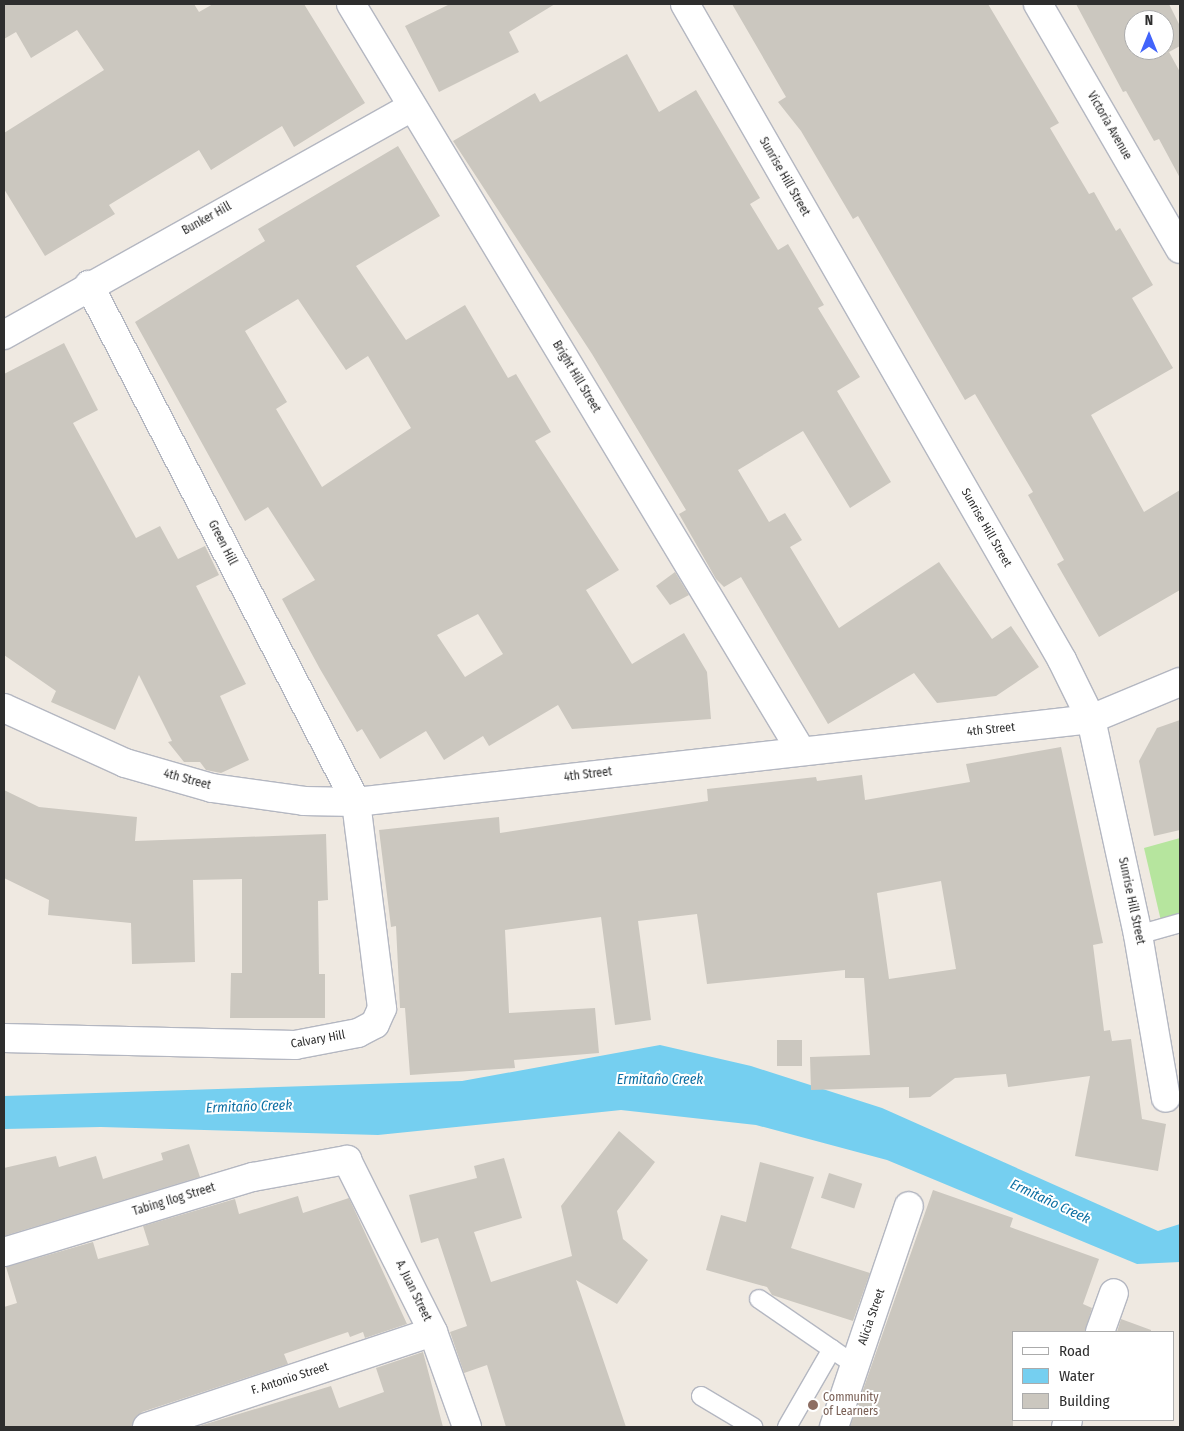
<!DOCTYPE html>
<meta charset="utf-8">
<style>
body{margin:0}
#map{position:relative;width:1184px;height:1431px;overflow:hidden;background:#efe9e1;font-family:"Fira Sans Condensed",sans-serif}
div>[style]{position:absolute}
.green>*{inset:0;background:#b6e59e}
.water>*{inset:0;background:#75cff0}
.building>*{inset:0;background:#cbc7bf;transform-origin:0 0}
.roads{filter:drop-shadow(1px 0 #b4b7c1) drop-shadow(-1px 0 #b4b7c1) drop-shadow(0 1px #b4b7c1) drop-shadow(0 -1px #b4b7c1)}
.lane>*{height:18px;margin:-9px;padding:0 9px;transform-origin:9px;border-radius:9px;background:#fff}
.street>*{height:28px;margin:-14px;padding:0 14px;transform-origin:14px;border-radius:14px;background:#fff}
.dots>*{width:14px;height:14px;translate:-50% -50%;box-sizing:border-box;border:2px solid #fff;border-radius:50%}
span{translate:-50% -50%;white-space:nowrap;text-align:center;line-height:1.15;-webkit-text-stroke:4px #fff;paint-order:stroke}
.street-label{font-size:12px;color:#2e2e2e}
.education-label{font-size:12px;color:#785e54}
.left{translate:0 -50%;text-align:left}
.water-label{font-size:14px;color:#0d6fa3;font-style:italic}
.frame{position:absolute;inset:0;border:5px solid #2e2e2e;pointer-events:none}
.legend{position:absolute;left:1012px;top:1331px;width:162px;height:90px;box-sizing:border-box;background:#fff;border:1px solid #ababab;margin:0;padding:6px 9px;list-style:none;font-size:15px;color:#2e2e2e}
.legend li{display:flex;align-items:center;gap:10px;height:25px}
.legend b{width:25px;border:1px solid #ababab}
.north{position:absolute;left:1124px;top:10px;width:50px;height:50px;box-sizing:border-box;background:#fff;border:1px solid #ababab;border-radius:50%;rotate:0deg;font-size:14px;font-weight:700;line-height:20px;text-align:center;color:#2e2e2e}
.north::after{content:'';display:block;margin:auto;width:18px;height:22px;background:#4264fb;clip-path:polygon(50% 0,100% 100%,50% 72%,0 100%)}
</style>
<div id="map">
<div class="green">
<i style="clip-path:polygon(1180px 838px,1180px 916px,1161px 921px,1144px 848px)"></i>
</div>
<div class="water">
<i style="clip-path:polygon(660px 1045px,751px 1066px,882px 1108px,1158px 1231px,1180px 1224px,1180px 1262px,1137px 1264px,887px 1160px,756px 1125px,621px 1110px,378px 1135px,101px 1127px,4px 1129px,4px 1096px,462px 1081px)"></i>
</div>
<div class="building">
<i style="clip-path:polygon(4px 4px,194px 4px,199px 12px,213px 4px,304px 4px,365px 103px,294px 147px,282px 126px,211px 170px,199px 150px,109px 205px,115px 214px,45px 256px,4px 189px,4px 133px,104px 70px,77px 30px,31px 58px,16px 32px,4px 39px)"></i>
<i style="clip-path:polygon(450px 4px,555px 4px,509px 32px,519px 52px,439px 92px,405px 26px)"></i>
<i style="clip-path:polygon(732px 4px,988px 4px,1059px 123px,1050px 128px,1089px 194px,1094px 192px,1116px 231px,1120px 228px,1153px 285px,1132px 298px,1173px 368px,1091px 415px,1144px 512px,1180px 490px,1180px 590px,1099px 637px,1057px 564px,1064px 560px,1028px 495px,1033px 492px,975px 394px,965px 400px,858px 216px,853px 219px,801px 131px,778px 102px,786px 97px)"></i>
<i style="clip-path:polygon(evenodd,1076px 4px,1169px 4px,1180px 26px,1180px 46px,1169px 52px,1180px 72px,1180px 178px,1159px 139px,1154px 141px,1126px 91px,1123px 92px,1076px 4px,1134px 20px,1164px 20px,1164px 50px,1134px 50px,1134px 20px)"></i>
<i style="clip-path:polygon(627px 54px,659px 112px,696px 90px,760px 198px,750px 204px,778px 250px,788px 244px,824px 305px,818px 308px,860px 377px,837px 391px,891px 482px,850px 508px,803px 431px,738px 470px,769px 522px,785px 513px,802px 540px,790px 547px,839px 628px,939px 562px,992px 639px,1011px 626px,1039px 667px,996px 696px,937px 703px,914px 673px,828px 724px,741px 577px,724px 587px,716px 579px,679px 514px,686px 510px,592px 354px,453px 141px,535px 93px,540px 102px)"></i>
<i style="clip-path:polygon(evenodd,398px 146px,440px 216px,356px 266px,406px 340px,465px 305px,508px 378px,516px 374px,551px 432px,535px 441px,619px 570px,586px 590px,632px 664px,684px 633px,707px 672px,711px 719px,572px 729px,558px 705px,489px 746px,483px 736px,444px 760px,426px 731px,380px 759px,362px 729px,357px 732px,320px 669px,282px 599px,315px 580px,268px 507px,245px 521px,135px 322px,265px 241px,258px 229px,398px 146px,298px 299px,346px 370px,368px 356px,411px 428px,322px 487px,276px 409px,287px 402px,245px 331px,298px 299px,398px 146px,478px 614px,503px 654px,465px 677px,437px 635px,478px 614px)"></i>
<i style="clip-path:polygon(64px 343px,98px 410px,73px 423px,136px 538px,160px 526px,178px 559px,205px 546px,219px 575px,196px 586px,246px 684px,220px 696px,249px 760px,221px 773px,206px 770px,200px 762px,184px 762px,168px 742px,172px 741px,139px 675px,115px 730px,51px 702px,56px 691px,4px 655px,4px 374px)"></i>
<i style="clip-path:polygon(675px 572px,689px 595px,670px 605px,656px 586px)"></i>
<i style="clip-path:polygon(1180px 720px,1180px 830px,1154px 836px,1139px 761px,1157px 728px)"></i>
<i style="clip-path:polygon(evenodd,1061px 747px,1103px 943px,1093px 945px,1104px 1031px,1110px 1030px,1112px 1041px,1131px 1039px,1142px 1119px,1166px 1124px,1158px 1171px,1075px 1156px,1090px 1076px,1008px 1087px,1006px 1074px,955px 1078px,930px 1097px,909px 1098px,909px 1087px,811px 1090px,810px 1057px,870px 1055px,864px 978px,845px 978px,845px 970px,707px 984px,697px 914px,638px 921px,651px 1020px,615px 1025px,601px 917px,505px 930px,509px 1013px,595px 1008px,599px 1053px,514px 1060px,515px 1068px,410px 1075px,405px 1008px,400px 1008px,396px 926px,391px 927px,379px 830px,499px 817px,500px 833px,708px 801px,707px 789px,816px 777px,817px 781px,862px 775px,865px 800px,970px 782px,966px 764px,1061px 747px,941px 881px,956px 969px,889px 979px,877px 893px,941px 881px)"></i>
<i style="clip-path:polygon(4px 790px,39px 807px,137px 817px,135px 841px,326px 834px,328px 900px,318px 901px,319px 974px,325px 974px,325px 1018px,230px 1018px,231px 973px,242px 973px,242px 879px,193px 880px,195px 962px,132px 964px,131px 923px,48px 915px,49px 900px,4px 878px)"></i>
<i style="left:777px;top:1040px;width:25px;height:26px"></i>
<i style="clip-path:polygon(619px 1131px,655px 1162px,617px 1211px,623px 1239px,648px 1260px,617px 1304px,576px 1280px,626px 1427px,506px 1427px,487px 1365px,464px 1373px,450px 1332px,467px 1326px,438px 1238px,421px 1243px,409px 1195px,477px 1178px,474px 1166px,504px 1158px,522px 1218px,474px 1232px,491px 1282px,572px 1256px,561px 1206px)"></i>
<i style="clip-path:polygon(189px 1144px,200px 1177px,4px 1236px,4px 1168px,56px 1156px,59px 1167px,96px 1156px,103px 1179px,163px 1160px,161px 1153px)"></i>
<i style="clip-path:polygon(760px 1162px,814px 1177px,791px 1248px,870px 1273px,853px 1321px,772px 1295px,767px 1287px,706px 1270px,721px 1215px,746px 1222px)"></i>
<i style="left:829px;top:1173px;width:35px;height:26px;rotate:18deg"></i>
<i style="clip-path:polygon(933px 1190px,1013px 1218px,1010px 1227px,1099px 1259px,1083px 1304px,1092px 1308px,1085px 1332px,1013px 1332px,1013px 1427px,850px 1427px)"></i>
<i style="clip-path:polygon(298px 1196px,303px 1213px,349px 1198px,407px 1324px,365px 1338px,363px 1332px,350px 1337px,348px 1332px,284px 1354px,288px 1364px,142px 1412px,132px 1427px,4px 1427px,4px 1307px,17px 1303px,6px 1267px,93px 1242px,98px 1259px,149px 1245px,143px 1226px,235px 1199px,239px 1214px)"></i>
<i style="clip-path:polygon(1121px 1319px,1151px 1330px,1151px 1332px,1117px 1332px)"></i>
<i style="clip-path:polygon(423px 1352px,443px 1427px,196px 1427px,331px 1386px,339px 1408px,384px 1392px,376px 1368px)"></i>
</div>
<div class="roads">
<div class="lane">
<i style="left:1138px;top:935px;width:44px;rotate:-15.9deg"></i>
<i style="left:759px;top:1299px;width:116px;rotate:34.5deg"></i>
<i style="left:701px;top:1396px;width:61px;rotate:30.8deg"></i>
<i style="left:787px;top:1427px;width:90px;rotate:-60deg"></i>
</div>
<div class="street">
<i style="left:351px;top:4px;width:872px;rotate:58.93deg"></i>
<i style="left:685px;top:4px;width:757px;rotate:60.11deg"></i>
<i style="left:1062px;top:660px;width:66px;rotate:63.8deg"></i>
<i style="left:1091px;top:719px;width:221px;rotate:77.7deg"></i>
<i style="left:1138px;top:935px;width:165px;rotate:80.3deg"></i>
<i style="left:1038px;top:4px;width:283px;rotate:59.9deg"></i>
<i style="left:4px;top:335px;width:467px;rotate:-29.2deg"></i>
<i style="left:4px;top:708px;width:133px;rotate:24.4deg"></i>
<i style="left:125px;top:763px;width:91px;rotate:16deg"></i>
<i style="left:212px;top:788px;width:93px;rotate:8deg"></i>
<i style="left:304px;top:801px;width:52px;rotate:1.1deg"></i>
<i style="left:356px;top:802px;width:740px;rotate:-6.44deg"></i>
<i style="left:1091px;top:719px;width:96px;rotate:-22.6deg"></i>
<i style="left:4px;top:1038px;width:291px;rotate:1.4deg"></i>
<i style="left:295px;top:1045px;width:64px;rotate:-10.8deg"></i>
<i style="left:358px;top:1033px;width:19px;rotate:-28deg"></i>
<i style="left:375px;top:1024px;width:17px;rotate:-66deg"></i>
<i style="left:382px;top:1008px;width:208px;rotate:-97.2deg"></i>
<i style="left:356px;top:802px;width:582px;rotate:-117.31deg"></i>
<i style="left:4px;top:1252px;width:260px;rotate:-16.8deg"></i>
<i style="left:253px;top:1177px;width:96px;rotate:-10.3deg"></i>
<i style="left:347px;top:1160px;width:192px;rotate:63.4deg"></i>
<i style="left:433px;top:1332px;width:101px;rotate:70.3deg"></i>
<i style="left:1100px;top:1332px;width:41px;rotate:-70.3deg"></i>
<i style="left:147px;top:1427px;width:301px;rotate:-18.4deg"></i>
<i style="left:834px;top:1427px;width:233px;rotate:-71.3deg"></i>
<i style="left:1066px;top:1427px;width:7px;rotate:-74deg"></i>
</div>
</div>
<div class="dots">
<i style="left:813px;top:1405px;background:#8d6e63"></i>
</div>
<div class="street-label">
<span style="left:1109px;top:126px;rotate:60deg">Victoria Avenue</span>
<span style="left:784px;top:177px;rotate:60deg">Sunrise Hill Street</span>
<span style="left:207px;top:219px;rotate:-29deg">Bunker Hill</span>
<span style="left:576px;top:377px;rotate:59deg">Bright Hill Street</span>
<span style="left:986px;top:528px;rotate:60deg">Sunrise Hill Street</span>
<span style="left:222px;top:543px;rotate:63deg">Green Hill</span>
<span style="left:991px;top:730px;rotate:-6deg">4th Street</span>
<span style="left:588px;top:775px;rotate:-7deg">4th Street</span>
<span style="left:187px;top:780px;rotate:15deg">4th Street</span>
<span style="left:1131px;top:901px;rotate:78deg">Sunrise Hill Street</span>
<span style="left:318px;top:1040px;rotate:-10deg">Calvary Hill</span>
<span style="left:174px;top:1200px;rotate:-17deg">Tabing Ilog Street</span>
<span style="left:413px;top:1291px;rotate:64deg">A. Juan Street</span>
<span style="left:872px;top:1317px;rotate:-71deg">Alicia Street</span>
<span style="left:290px;top:1379px;rotate:-18deg">F. Antonio Street</span>
</div>
<div class="education-label">
<span class="left" style="left:823px;top:1405px">Community<br>of Learners</span>
</div>
<div class="water-label">
<span style="left:660px;top:1080px">Ermitaño Creek</span>
<span style="left:249px;top:1107px;rotate:-2deg">Ermitaño Creek</span>
<span style="left:1050px;top:1202px;rotate:25deg">Ermitaño Creek</span>
</div>
<div class="frame"></div>
<ul class="legend">
<li><b style="height:6px;background:#fff"></b>Road</li>
<li><b style="height:14px;background:#75cff0"></b>Water</li>
<li><b style="height:14px;background:#cbc7bf"></b>Building</li>
</ul>
<div class="north">N</div>
</div>
